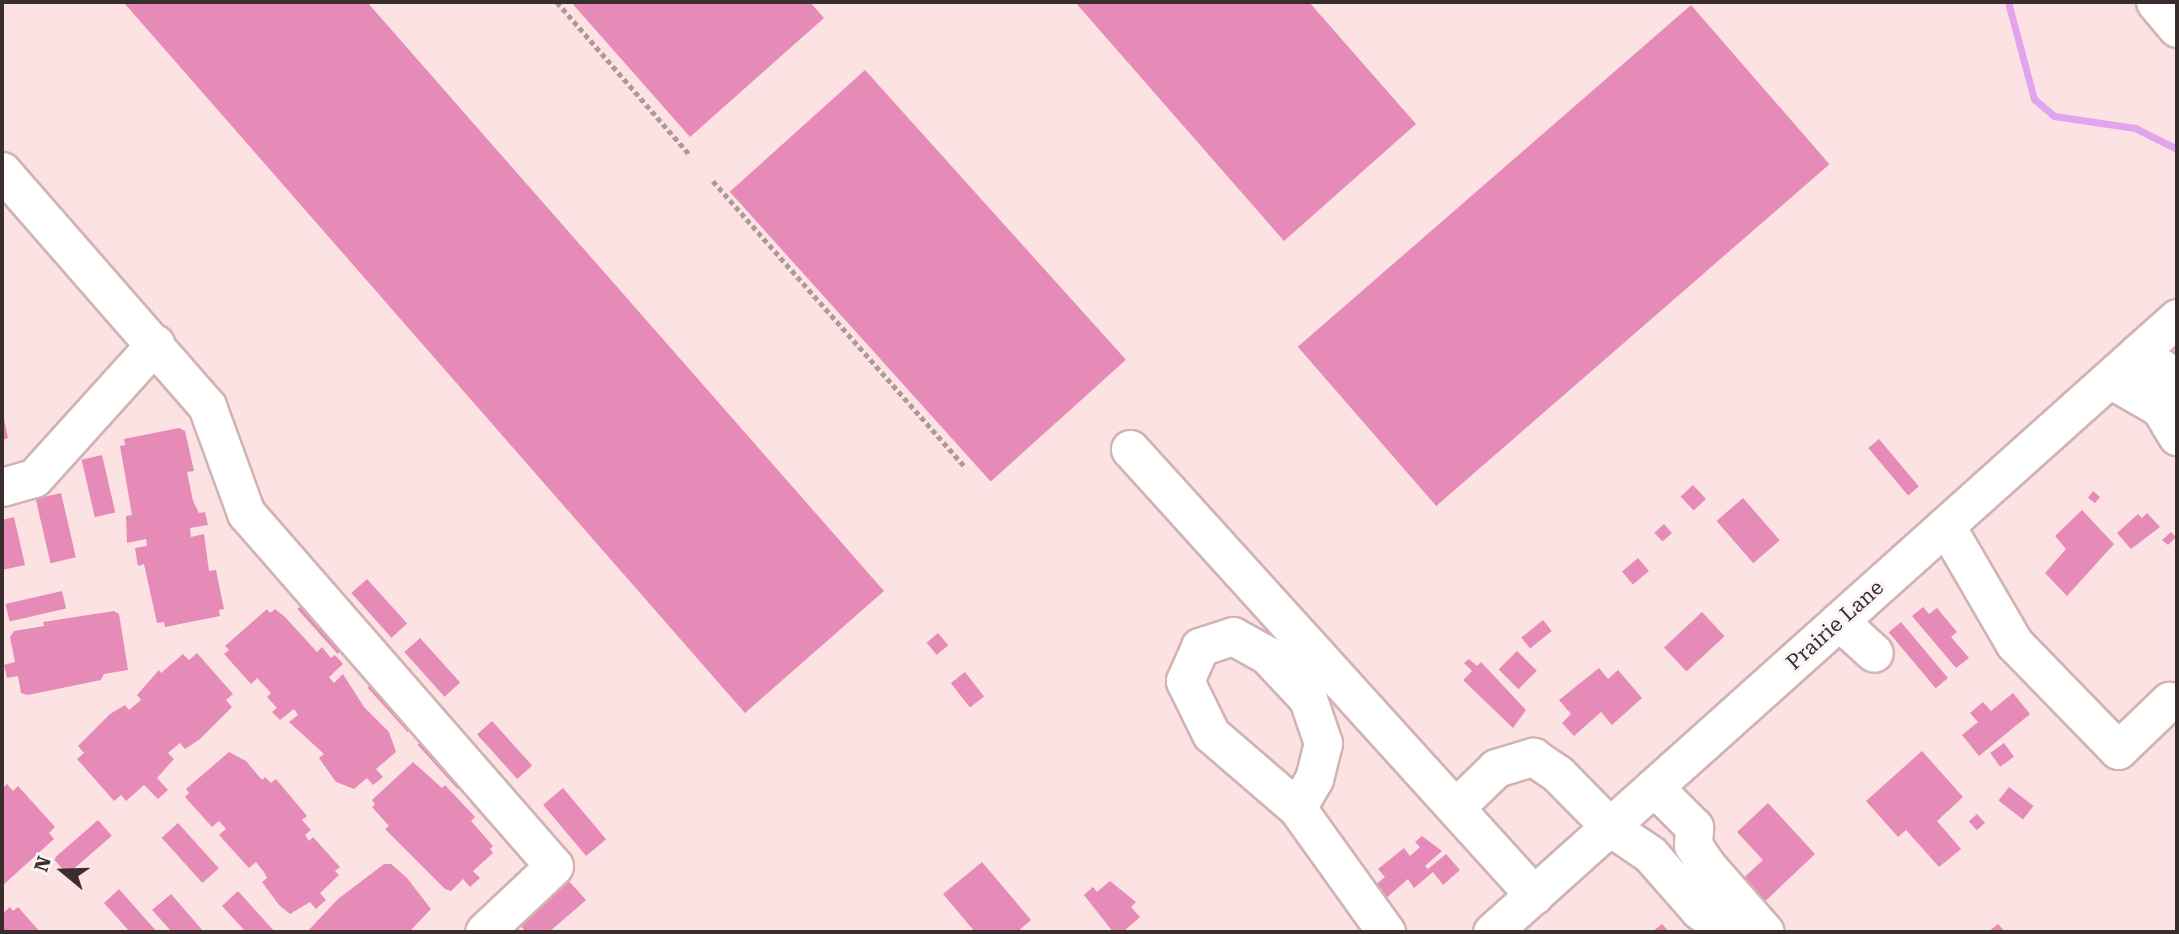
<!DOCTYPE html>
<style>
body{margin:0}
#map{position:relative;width:2179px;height:934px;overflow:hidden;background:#fce2e2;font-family:"Roboto Serif",serif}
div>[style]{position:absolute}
.stream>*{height:7px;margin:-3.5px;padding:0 3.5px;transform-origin:3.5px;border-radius:3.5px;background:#e2a3ef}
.building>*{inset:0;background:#e68ab8;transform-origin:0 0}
.path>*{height:4.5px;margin-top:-2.25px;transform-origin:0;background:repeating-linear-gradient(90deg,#ae9999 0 5px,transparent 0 8.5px)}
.roads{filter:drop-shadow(2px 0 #d2b3b3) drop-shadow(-2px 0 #d2b3b3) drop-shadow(0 2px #d2b3b3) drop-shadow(0 -2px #d2b3b3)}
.minor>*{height:37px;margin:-18.5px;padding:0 18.5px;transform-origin:18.5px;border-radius:18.5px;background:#fff}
span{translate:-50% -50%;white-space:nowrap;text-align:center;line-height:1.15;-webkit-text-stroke:6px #fbf4f4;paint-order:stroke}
.street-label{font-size:21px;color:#392d2d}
.frame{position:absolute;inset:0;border:4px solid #392d2d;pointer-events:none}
.north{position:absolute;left:28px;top:836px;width:70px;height:70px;-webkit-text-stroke:5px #fbf4f4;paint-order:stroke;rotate:289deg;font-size:19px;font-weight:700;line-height:28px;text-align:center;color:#392d2d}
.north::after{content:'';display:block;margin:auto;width:24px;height:32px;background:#392d2d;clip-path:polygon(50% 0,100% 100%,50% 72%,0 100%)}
</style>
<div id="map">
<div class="stream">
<i style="left:2008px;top:2px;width:100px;rotate:75deg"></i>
<i style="left:2034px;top:99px;width:26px;rotate:40deg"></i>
<i style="left:2054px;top:116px;width:82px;rotate:8.4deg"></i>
<i style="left:2135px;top:128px;width:47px;rotate:26.6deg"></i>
</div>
<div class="building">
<i style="clip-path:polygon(128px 2px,367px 2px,884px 591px,745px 713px,125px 4px)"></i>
<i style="clip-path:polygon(571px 2px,810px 2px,824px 18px,690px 137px)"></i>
<i style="clip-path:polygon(1075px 2px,1309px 2px,1416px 124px,1284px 241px)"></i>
<i style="left:1691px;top:5px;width:211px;height:521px;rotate:49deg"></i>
<i style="left:865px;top:70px;width:390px;height:182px;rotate:48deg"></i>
<i style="clip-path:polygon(2px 410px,8px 438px,2px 440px)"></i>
<i style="clip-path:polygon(179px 428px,185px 431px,194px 471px,187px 472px,193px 501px,199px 513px,205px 512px,208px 525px,190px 528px,191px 537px,204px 534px,209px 571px,216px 570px,224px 609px,219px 610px,220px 616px,165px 627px,164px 622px,157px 623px,144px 564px,138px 566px,135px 548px,147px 546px,146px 539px,127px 543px,126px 516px,132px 515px,120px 446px,125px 445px,124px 439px)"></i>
<i style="left:1879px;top:439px;width:62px;height:14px;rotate:50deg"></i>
<i style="left:102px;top:455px;width:59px;height:21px;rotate:77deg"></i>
<i style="left:1693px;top:485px;width:19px;height:17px;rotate:47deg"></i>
<i style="clip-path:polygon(2093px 491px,2100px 497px,2095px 503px,2088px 498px)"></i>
<i style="left:61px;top:493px;width:66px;height:26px;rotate:77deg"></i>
<i style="left:1743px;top:498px;width:56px;height:35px;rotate:49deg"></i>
<i style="clip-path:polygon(2082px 510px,2114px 544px,2067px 596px,2045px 573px,2066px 549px,2055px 536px)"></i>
<i style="clip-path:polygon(2147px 513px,2160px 527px,2131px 549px,2117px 533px,2138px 514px,2142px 518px)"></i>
<i style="clip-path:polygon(14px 517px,25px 565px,2px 570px,2px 520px)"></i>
<i style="left:1664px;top:524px;width:12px;height:13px;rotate:48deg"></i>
<i style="clip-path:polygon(2171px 532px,2176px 537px,2168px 545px,2162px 540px)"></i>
<i style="left:1638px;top:558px;width:17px;height:21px;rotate:50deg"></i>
<i style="left:367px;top:579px;width:60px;height:21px;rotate:48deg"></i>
<i style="left:62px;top:591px;width:18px;height:58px;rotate:77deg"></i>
<i style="left:313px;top:595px;width:60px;height:21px;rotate:48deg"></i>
<i style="clip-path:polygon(1923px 607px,1929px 614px,1937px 608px,1957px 632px,1951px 637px,1969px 658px,1956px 668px,1912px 616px)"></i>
<i style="clip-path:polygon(267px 609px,270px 613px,275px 609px,285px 617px,317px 652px,322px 647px,331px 658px,335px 655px,343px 664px,329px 677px,334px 683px,343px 674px,364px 707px,389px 732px,396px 752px,376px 769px,383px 777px,373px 785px,367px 778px,354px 789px,336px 782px,319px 758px,324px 754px,289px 722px,298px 715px,294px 709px,280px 720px,272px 712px,277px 708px,267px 697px,271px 693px,257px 678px,251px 684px,224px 654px,229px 650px,225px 646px)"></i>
<i style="clip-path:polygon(114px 611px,119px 614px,128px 670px,104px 674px,101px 680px,28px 695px,21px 693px,18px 676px,7px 678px,4px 665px,15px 662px,10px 637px,14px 631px,44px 626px,43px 622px)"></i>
<i style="left:1702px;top:612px;width:33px;height:52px;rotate:47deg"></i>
<i style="left:1543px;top:620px;width:14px;height:28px;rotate:51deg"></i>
<i style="left:1901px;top:622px;width:73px;height:16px;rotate:50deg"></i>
<i style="left:938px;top:633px;width:16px;height:15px;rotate:50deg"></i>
<i style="left:420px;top:638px;width:60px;height:21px;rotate:48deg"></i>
<i style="left:1517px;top:651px;width:28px;height:26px;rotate:45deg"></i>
<i style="clip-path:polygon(197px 653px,233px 694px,226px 700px,232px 707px,200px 739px,185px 749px,180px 743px,168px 753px,174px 759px,157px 778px,168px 790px,158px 799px,144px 785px,126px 801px,121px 795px,114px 801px,77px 759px,84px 753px,78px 746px,110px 714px,125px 705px,129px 710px,141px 700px,137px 695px,159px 670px,161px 673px,183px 654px,189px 660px)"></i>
<i style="clip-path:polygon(1469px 659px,1477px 666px,1481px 662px,1526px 710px,1513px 728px,1463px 680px,1472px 671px,1464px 663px)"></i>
<i style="clip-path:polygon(1599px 668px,1608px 679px,1618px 670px,1642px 698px,1612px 725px,1601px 712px,1574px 736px,1562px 723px,1571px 714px,1559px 700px)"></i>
<i style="left:965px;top:672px;width:31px;height:18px;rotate:52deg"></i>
<i style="left:384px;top:673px;width:60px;height:22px;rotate:48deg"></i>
<i style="clip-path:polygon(2013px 693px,2030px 714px,1979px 756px,1962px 735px,1978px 722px,1970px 713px,1983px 702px,1991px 711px)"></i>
<i style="left:492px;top:721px;width:60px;height:20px;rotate:48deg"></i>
<i style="left:434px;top:730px;width:60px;height:22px;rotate:48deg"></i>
<i style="left:2004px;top:743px;width:17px;height:17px;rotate:54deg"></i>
<i style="clip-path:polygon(1922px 751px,1963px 797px,1937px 821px,1961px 849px,1939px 867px,1906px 830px,1898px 837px,1866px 801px)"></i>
<i style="clip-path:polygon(229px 752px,246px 761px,262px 780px,265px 777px,271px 783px,276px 779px,307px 816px,302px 820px,311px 830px,305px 835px,309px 841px,313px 837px,340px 867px,335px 871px,339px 875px,320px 893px,326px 900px,316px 909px,310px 902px,290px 914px,279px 905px,262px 882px,267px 878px,264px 872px,256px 862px,249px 868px,219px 835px,226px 829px,219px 821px,212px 827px,185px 797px,189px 793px,186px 789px)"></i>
<i style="clip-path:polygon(413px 762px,442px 788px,445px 785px,475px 817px,471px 821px,493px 846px,490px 849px,493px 853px,473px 871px,480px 878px,470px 887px,463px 879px,451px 891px,445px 889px,385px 829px,389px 826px,372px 807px,375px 804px,372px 800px)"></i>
<i style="clip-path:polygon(7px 784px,13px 791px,18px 786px,55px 827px,49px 833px,54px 839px,2px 886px,2px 789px)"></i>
<i style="left:2009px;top:787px;width:31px;height:17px;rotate:38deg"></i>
<i style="left:563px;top:788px;width:67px;height:26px;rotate:50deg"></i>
<i style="left:487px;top:790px;width:60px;height:21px;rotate:48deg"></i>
<i style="clip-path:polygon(1768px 803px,1815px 854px,1757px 909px,1736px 885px,1763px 860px,1737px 832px)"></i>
<i style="left:1977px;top:814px;width:12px;height:11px;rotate:48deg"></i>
<i style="left:98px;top:820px;width:21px;height:59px;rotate:49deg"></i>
<i style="left:178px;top:823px;width:61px;height:22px;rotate:48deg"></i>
<i style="clip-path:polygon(1422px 836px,1442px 851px,1425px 866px,1428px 869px,1446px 854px,1460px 870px,1443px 885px,1433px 872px,1414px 888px,1408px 879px,1384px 900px,1373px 887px,1385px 877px,1378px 869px,1404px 848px,1410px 856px,1420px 847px,1415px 842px)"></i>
<i style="clip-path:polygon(982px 862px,1031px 920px,1017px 932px,975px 932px,943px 894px)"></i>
<i style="clip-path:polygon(384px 864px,391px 864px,407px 878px,431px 909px,410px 931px,307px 932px,338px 899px)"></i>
<i style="clip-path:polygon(568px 880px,586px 900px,549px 932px,526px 932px,519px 924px)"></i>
<i style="clip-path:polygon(1110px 881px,1136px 902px,1131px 907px,1140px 917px,1123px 932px,1113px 932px,1084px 895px,1093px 887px,1097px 892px)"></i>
<i style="clip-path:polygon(119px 889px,157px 932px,130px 932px,104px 903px)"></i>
<i style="clip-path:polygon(238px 891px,275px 932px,246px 932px,222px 906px)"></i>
<i style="clip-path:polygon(171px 894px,204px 932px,172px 932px,152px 910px)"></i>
<i style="clip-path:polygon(10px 907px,13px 911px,18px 907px,40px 932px,2px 932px,2px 914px)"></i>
<i style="clip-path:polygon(1662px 924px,1669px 932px,1652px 932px)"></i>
<i style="clip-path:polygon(1998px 924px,2005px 932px,1988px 932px)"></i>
</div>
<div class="path">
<i style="left:557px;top:2px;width:204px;rotate:49deg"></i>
<i style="left:713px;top:181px;width:380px;rotate:48.6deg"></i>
</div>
<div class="roads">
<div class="minor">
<i style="left:2155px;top:2px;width:34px;rotate:50deg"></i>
<i style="left:2px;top:171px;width:312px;rotate:48.9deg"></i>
<i style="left:207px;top:406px;width:114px;rotate:70deg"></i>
<i style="left:246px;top:513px;width:468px;rotate:48.9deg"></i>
<i style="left:554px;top:866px;width:96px;rotate:136.7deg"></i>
<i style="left:2139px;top:352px;width:47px;rotate:35.4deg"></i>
<i style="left:2110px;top:379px;width:58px;rotate:30.1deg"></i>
<i style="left:2160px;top:408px;width:33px;rotate:59deg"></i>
<i style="left:1130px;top:449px;width:602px;rotate:47.83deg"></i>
<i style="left:2px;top:487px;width:33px;rotate:-16deg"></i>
<i style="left:34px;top:478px;width:181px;rotate:-47.9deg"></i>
<i style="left:1946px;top:526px;width:135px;rotate:59.8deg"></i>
<i style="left:2014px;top:643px;width:149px;rotate:45.8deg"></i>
<i style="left:2118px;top:750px;width:71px;rotate:-43.9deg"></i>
<i style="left:1839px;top:621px;width:47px;rotate:42.4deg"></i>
<i style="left:1654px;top:787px;width:57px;rotate:45deg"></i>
<i style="left:1694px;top:827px;width:18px;rotate:93deg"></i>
<i style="left:1693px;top:845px;width:27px;rotate:56deg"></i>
<i style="left:1708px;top:867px;width:86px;rotate:48.8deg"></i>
<i style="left:1456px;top:807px;width:56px;rotate:-44.3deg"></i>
<i style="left:1496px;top:768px;width:39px;rotate:-17deg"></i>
<i style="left:1533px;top:757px;width:30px;rotate:34deg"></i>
<i style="left:1558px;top:774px;width:74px;rotate:45.5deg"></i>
<i style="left:1610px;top:827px;width:48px;rotate:34deg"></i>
<i style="left:1650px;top:854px;width:74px;rotate:48.8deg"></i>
<i style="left:1699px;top:910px;width:39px;rotate:35deg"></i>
<i style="left:1297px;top:808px;width:34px;rotate:-60deg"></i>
<i style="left:1314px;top:779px;width:37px;rotate:-76deg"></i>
<i style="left:1323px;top:743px;width:46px;rotate:-108.8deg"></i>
<i style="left:1308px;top:699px;width:60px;rotate:-133deg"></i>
<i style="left:1267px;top:655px;width:39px;rotate:-151deg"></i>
<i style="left:1233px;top:636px;width:35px;rotate:162deg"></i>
<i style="left:1200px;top:647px;width:37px;rotate:114deg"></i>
<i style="left:1185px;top:681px;width:59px;rotate:63.9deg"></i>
<i style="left:1211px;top:734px;width:113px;rotate:40.7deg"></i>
<i style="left:1297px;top:808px;width:153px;rotate:54.3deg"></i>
<i style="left:1492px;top:932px;width:920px;rotate:-41.87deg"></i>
</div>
</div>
<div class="street-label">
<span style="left:1835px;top:625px;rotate:-42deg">Prairie Lane</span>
</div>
<div class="frame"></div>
<div class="north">N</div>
</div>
